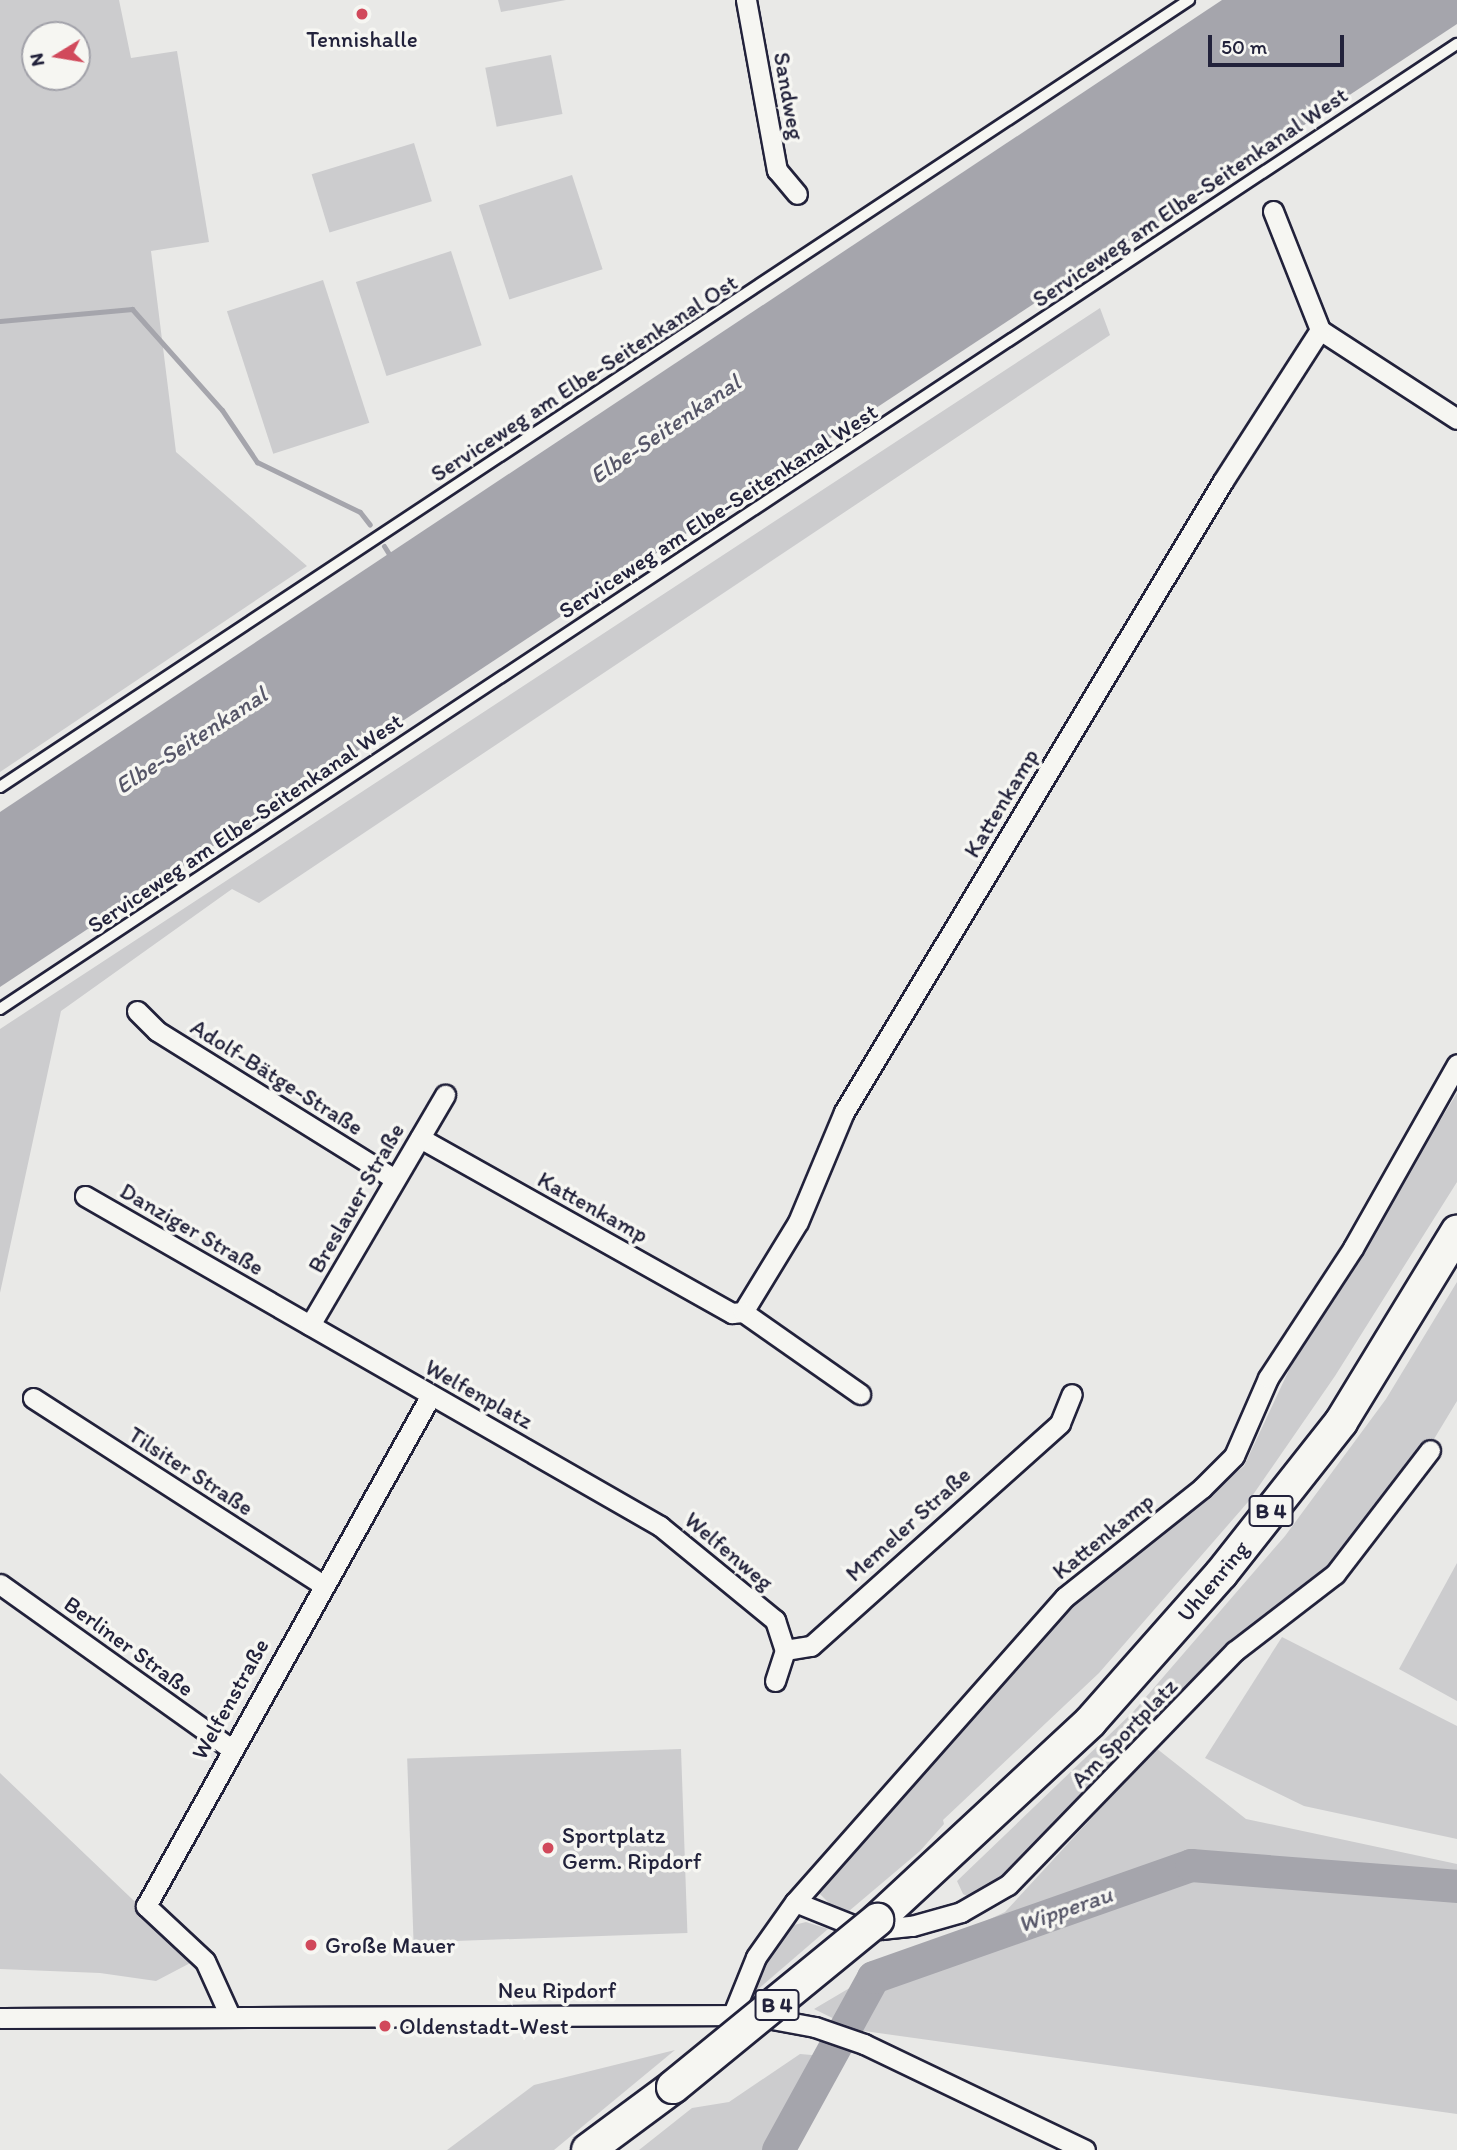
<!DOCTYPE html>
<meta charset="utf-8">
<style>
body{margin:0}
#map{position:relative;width:1457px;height:2150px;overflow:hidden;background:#e9e9e7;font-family:Itim,sans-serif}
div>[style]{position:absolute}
.green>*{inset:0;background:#ccccce;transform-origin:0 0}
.water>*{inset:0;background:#a5a5ac}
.stream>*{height:5px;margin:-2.5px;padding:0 2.5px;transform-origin:2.5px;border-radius:2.5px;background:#a5a5ac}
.river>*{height:33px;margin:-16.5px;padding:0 16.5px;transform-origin:16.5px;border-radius:16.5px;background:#a5a5ac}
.roads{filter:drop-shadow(2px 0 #22223b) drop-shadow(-2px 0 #22223b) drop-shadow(0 2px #22223b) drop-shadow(0 -2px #22223b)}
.service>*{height:10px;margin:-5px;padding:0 5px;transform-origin:5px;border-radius:5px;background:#f6f6f2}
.minor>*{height:19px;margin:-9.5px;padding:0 9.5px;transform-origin:9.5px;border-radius:9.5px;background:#f6f6f2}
.trunk>*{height:32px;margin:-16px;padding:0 16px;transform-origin:16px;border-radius:16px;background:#f6f6f2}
.bridges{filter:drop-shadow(2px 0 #22223b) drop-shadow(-2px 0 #22223b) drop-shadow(0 2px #22223b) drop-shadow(0 -2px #22223b)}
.trunk-bridge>*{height:32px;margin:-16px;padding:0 16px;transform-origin:16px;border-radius:16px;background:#f6f6f2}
.dots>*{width:19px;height:19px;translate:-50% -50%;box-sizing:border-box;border:4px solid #f6f6f2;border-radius:50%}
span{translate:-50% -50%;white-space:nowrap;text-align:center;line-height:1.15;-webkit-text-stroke:7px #f6f6f2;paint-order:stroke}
.shield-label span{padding:2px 5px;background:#f6f6f2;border:2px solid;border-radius:5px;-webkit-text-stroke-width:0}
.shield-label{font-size:21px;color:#22223b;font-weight:700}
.poi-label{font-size:23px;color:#22223b}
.left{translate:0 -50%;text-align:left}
.street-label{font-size:23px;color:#22223b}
.water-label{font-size:24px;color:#565668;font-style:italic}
.north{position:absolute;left:21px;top:21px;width:70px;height:70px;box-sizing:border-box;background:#f6f6f2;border:2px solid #a1a1a9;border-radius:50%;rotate:259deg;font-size:19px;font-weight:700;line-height:28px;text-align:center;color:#22223b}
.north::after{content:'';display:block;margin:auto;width:24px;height:32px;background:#d1495b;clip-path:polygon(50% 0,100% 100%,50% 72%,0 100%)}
.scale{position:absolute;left:1208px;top:35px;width:136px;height:32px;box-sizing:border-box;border:4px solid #22223b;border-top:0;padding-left:9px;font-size:21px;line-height:24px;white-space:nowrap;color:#22223b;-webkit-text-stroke:5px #f6f6f2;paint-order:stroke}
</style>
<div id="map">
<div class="green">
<i style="clip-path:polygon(evenodd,0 0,119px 0,131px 58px,177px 51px,209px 242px,151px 251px,176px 452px,307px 566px,0 772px,0 0,35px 35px,77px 35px,77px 77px,35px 77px,35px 35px)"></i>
<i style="clip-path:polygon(498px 0,566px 0,501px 12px)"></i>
<i style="left:551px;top:55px;width:60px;height:67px;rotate:79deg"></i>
<i style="left:414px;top:143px;width:61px;height:107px;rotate:73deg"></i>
<i style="left:572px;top:175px;width:99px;height:98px;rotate:72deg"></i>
<i style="left:451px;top:251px;width:99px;height:100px;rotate:72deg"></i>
<i style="left:323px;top:280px;width:150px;height:101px;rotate:72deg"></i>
<i style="clip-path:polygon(1100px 308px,1110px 335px,259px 903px,232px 889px,61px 1011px,0 1293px,0 1029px)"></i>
<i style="clip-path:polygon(1457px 1093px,1457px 1182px,1335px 1376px,1248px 1502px,1099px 1673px,943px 1820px,944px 1824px,920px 1851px,849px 1911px,830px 1904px,818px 1892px,1076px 1597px,1244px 1466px,1296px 1355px)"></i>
<i style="clip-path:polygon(1457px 1282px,1457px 1401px,1399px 1497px,1127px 1773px,988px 1890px,971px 1898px,963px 1894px,957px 1881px,1133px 1712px,1285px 1536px,1386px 1399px)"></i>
<i style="clip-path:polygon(1457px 1563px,1457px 1701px,1399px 1669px)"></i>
<i style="clip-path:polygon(1282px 1637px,1457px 1726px,1457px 1839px,1304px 1806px,1205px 1758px)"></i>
<i style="clip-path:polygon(1156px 1748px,1246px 1819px,1457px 1864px,1457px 2114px,857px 2030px,814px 2009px,875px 1973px,1005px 1912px)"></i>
<i style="left:681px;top:1749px;width:184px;height:274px;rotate:88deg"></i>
<i style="clip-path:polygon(0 1773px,196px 1960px,156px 1981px,100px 1973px,0 1969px)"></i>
<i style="clip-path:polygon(806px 1922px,828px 1929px,749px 1997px,762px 1961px,786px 1927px)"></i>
<i style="clip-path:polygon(675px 2050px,554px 2150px,447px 2150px,534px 2085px)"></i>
<i style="clip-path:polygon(800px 2054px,823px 2056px,773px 2150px,639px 2150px,692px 2108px,729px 2102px)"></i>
</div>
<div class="water">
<i style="clip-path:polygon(1222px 0,1457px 0,1457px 24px,0 987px,0 812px)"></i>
</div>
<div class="stream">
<i style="left:0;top:321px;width:133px;rotate:-5.2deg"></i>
<i style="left:132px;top:309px;width:135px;rotate:48.3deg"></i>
<i style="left:222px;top:410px;width:63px;rotate:56.1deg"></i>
<i style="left:257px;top:462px;width:114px;rotate:25.9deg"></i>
<i style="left:360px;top:512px;width:16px;rotate:52deg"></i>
<i style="left:384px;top:546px;width:9px;rotate:58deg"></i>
</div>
<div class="river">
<i style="left:778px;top:2150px;width:197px;rotate:-61.2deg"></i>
<i style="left:873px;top:1977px;width:337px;rotate:-19.4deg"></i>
<i style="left:1191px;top:1865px;width:267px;rotate:4.5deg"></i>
</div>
<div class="roads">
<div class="service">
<i style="left:0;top:787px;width:1426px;rotate:-33.5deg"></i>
<i style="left:0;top:1009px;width:1748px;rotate:-33.52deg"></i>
</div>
<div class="minor">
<i style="left:746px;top:0;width:173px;rotate:79.7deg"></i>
<i style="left:777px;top:170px;width:31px;rotate:50deg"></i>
<i style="left:1273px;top:211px;width:128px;rotate:68.4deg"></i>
<i style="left:1320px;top:330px;width:163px;rotate:33deg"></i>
<i style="left:137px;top:1011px;width:28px;rotate:45deg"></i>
<i style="left:157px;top:1031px;width:280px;rotate:31.9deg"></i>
<i style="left:420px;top:1138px;width:358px;rotate:29.3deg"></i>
<i style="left:732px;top:1313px;width:11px;rotate:-5deg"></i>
<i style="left:743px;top:1312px;width:105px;rotate:-58.6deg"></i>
<i style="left:798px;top:1222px;width:119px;rotate:-67.3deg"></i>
<i style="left:844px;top:1112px;width:736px;rotate:-59.01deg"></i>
<i style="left:1223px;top:481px;width:179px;rotate:-57.3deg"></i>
<i style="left:85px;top:1196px;width:663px;rotate:29.85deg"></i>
<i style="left:660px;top:1526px;width:149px;rotate:39.3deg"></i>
<i style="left:775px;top:1620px;width:32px;rotate:72deg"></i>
<i style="left:743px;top:1312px;width:143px;rotate:35deg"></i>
<i style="left:310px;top:1325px;width:267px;rotate:-59.6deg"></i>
<i style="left:33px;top:1398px;width:345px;rotate:32.8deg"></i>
<i style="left:0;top:1584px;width:282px;rotate:35.5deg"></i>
<i style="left:775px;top:1681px;width:33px;rotate:-72deg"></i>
<i style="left:785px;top:1650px;width:26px;rotate:-9deg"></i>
<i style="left:811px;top:1646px;width:334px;rotate:-41.8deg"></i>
<i style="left:1060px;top:1423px;width:31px;rotate:-68deg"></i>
<i style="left:795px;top:1902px;width:65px;rotate:21.8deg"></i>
<i style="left:855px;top:1926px;width:26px;rotate:7deg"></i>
<i style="left:881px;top:1929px;width:31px;rotate:-6deg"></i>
<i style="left:912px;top:1926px;width:51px;rotate:-15.9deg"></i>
<i style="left:961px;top:1912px;width:54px;rotate:-29.9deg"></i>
<i style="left:1008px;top:1885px;width:326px;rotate:-45.9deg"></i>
<i style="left:1235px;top:1651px;width:126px;rotate:-37.6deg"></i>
<i style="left:1335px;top:1574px;width:156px;rotate:-52.5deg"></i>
<i style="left:733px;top:2014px;width:61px;rotate:-68deg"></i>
<i style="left:756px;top:1957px;width:67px;rotate:-54.7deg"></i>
<i style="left:795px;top:1902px;width:407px;rotate:-48.5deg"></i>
<i style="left:1065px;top:1597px;width:175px;rotate:-38.5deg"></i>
<i style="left:1202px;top:1488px;width:45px;rotate:-45deg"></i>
<i style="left:1234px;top:1456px;width:85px;rotate:-66.4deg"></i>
<i style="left:1268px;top:1378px;width:155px;rotate:-56.8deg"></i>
<i style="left:1353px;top:1248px;width:211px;rotate:-60.5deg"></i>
<i style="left:230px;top:2016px;width:60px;rotate:-114.4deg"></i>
<i style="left:205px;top:1961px;width:81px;rotate:-137deg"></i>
<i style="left:146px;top:1906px;width:585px;rotate:-60.85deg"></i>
<i style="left:0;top:2018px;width:750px;rotate:-0.23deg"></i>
<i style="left:750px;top:2015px;width:66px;rotate:10.5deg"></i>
<i style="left:815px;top:2027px;width:52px;rotate:19.1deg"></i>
<i style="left:864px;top:2044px;width:245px;rotate:25.6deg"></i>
</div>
<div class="trunk">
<i style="left:877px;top:1920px;width:291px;rotate:-42.9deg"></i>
<i style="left:1090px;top:1722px;width:198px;rotate:-48.5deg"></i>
<i style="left:1221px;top:1574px;width:194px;rotate:-51.7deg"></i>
<i style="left:1341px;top:1422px;width:223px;rotate:-58.6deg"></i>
<i style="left:588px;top:2150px;width:106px;rotate:-36.5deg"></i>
</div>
</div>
<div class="bridges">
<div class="trunk-bridge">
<i style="left:673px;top:2087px;width:264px;rotate:-39.3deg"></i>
</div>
</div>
<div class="dots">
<i style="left:362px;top:14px;background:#d1495b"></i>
<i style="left:548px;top:1848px;background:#d1495b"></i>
<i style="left:311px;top:1945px;background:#d1495b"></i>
<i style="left:385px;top:2026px;background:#d1495b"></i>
</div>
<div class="shield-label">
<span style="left:1271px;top:1511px">B 4</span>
<span style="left:777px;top:2005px">B 4</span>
</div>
<div class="poi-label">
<span style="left:362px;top:39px">Tennishalle</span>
<span class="left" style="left:562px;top:1848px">Sportplatz<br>Germ. Ripdorf</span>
<span class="left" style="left:325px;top:1945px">Große Mauer</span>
<span class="left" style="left:399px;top:2026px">Oldenstadt-West</span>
</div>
<div class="street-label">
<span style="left:789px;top:96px;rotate:80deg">Sandweg</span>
<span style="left:1190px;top:197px;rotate:-34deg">Serviceweg am Elbe-Seitenkanal West</span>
<span style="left:584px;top:378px;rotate:-33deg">Serviceweg am Elbe-Seitenkanal Ost</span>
<span style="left:718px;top:511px;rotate:-33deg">Serviceweg am Elbe-Seitenkanal West</span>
<span style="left:1001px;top:803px;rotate:-59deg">Kattenkamp</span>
<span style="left:245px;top:823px;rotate:-34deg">Serviceweg am Elbe-Seitenkanal West</span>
<span style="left:277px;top:1077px;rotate:32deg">Adolf-Bätge-Straße</span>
<span style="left:356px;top:1198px;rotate:-60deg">Breslauer Straße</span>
<span style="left:593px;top:1207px;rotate:29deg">Kattenkamp</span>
<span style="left:192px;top:1229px;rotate:30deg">Danziger Straße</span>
<span style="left:479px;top:1394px;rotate:29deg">Welfenplatz</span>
<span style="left:191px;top:1471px;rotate:33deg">Tilsiter Straße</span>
<span style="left:908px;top:1524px;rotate:-42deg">Memeler Straße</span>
<span style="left:1103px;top:1536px;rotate:-39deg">Kattenkamp</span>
<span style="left:729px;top:1551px;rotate:40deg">Welfenweg</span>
<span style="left:1213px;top:1581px;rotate:-50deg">Uhlenring</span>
<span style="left:129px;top:1646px;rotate:36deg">Berliner Straße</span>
<span style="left:230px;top:1699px;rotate:-61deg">Welfenstraße</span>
<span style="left:1124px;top:1733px;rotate:-46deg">Am Sportplatz</span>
<span style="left:557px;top:1990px">Neu Ripdorf</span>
</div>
<div class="water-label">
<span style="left:665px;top:429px;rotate:-34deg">Elbe-Seitenkanal</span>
<span style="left:191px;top:740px;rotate:-33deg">Elbe-Seitenkanal</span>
<span style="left:1065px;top:1909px;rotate:-19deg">Wipperau</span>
</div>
<div class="north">N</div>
<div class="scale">50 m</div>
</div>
